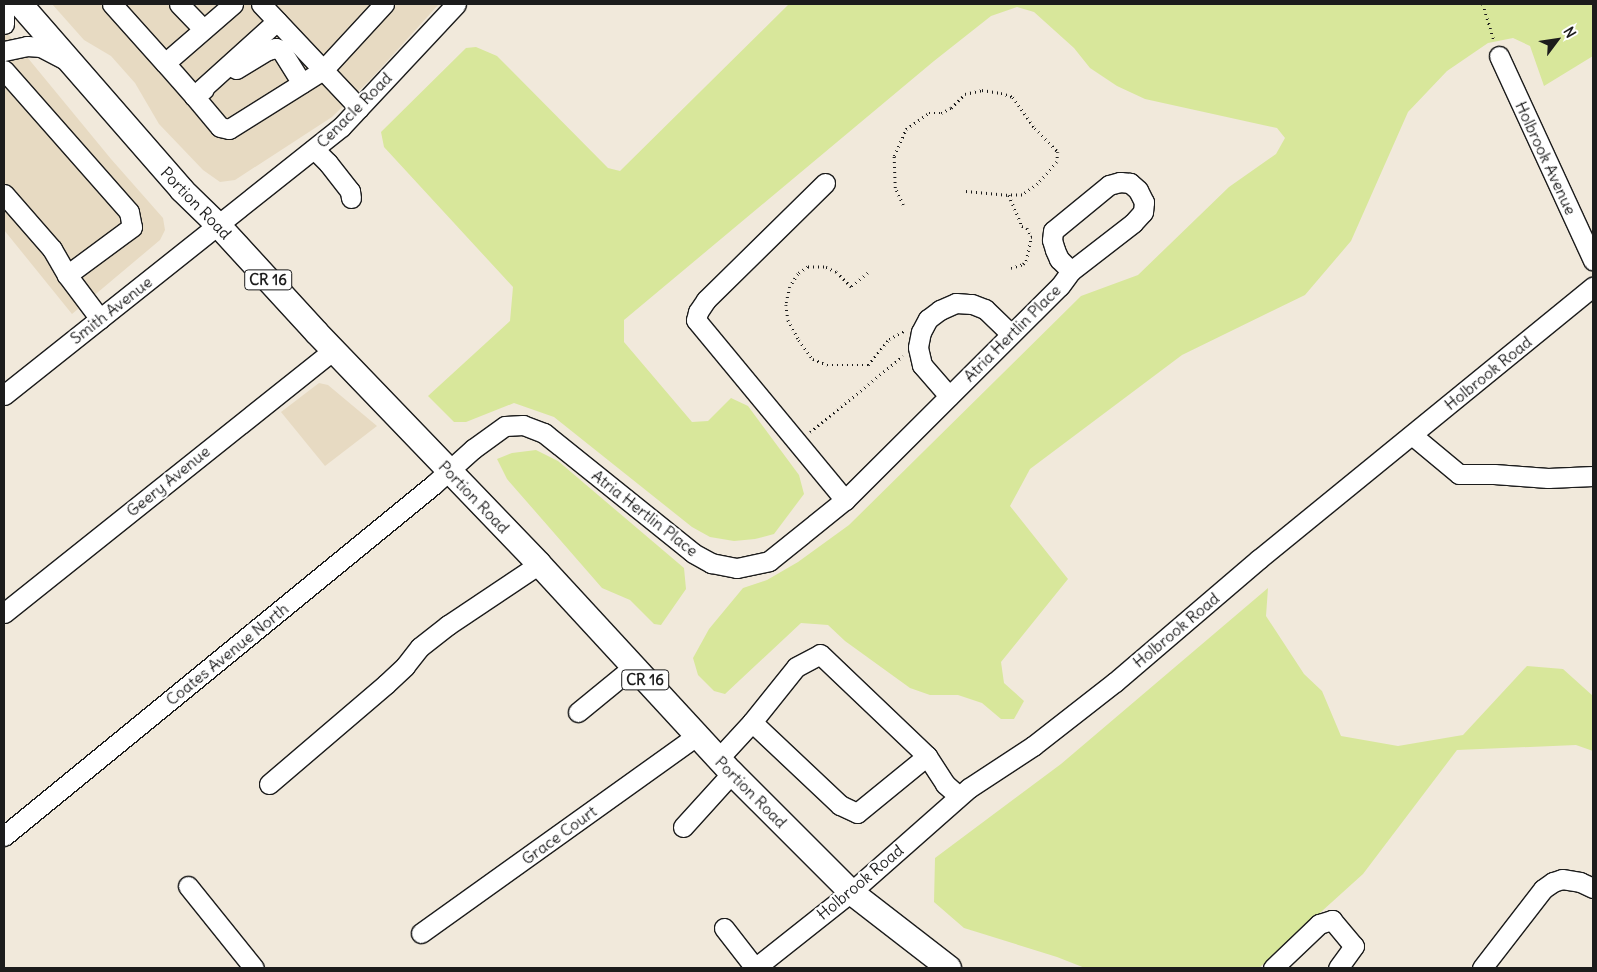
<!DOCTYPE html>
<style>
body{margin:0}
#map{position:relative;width:1597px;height:972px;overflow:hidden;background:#f1e9db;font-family:Delius,sans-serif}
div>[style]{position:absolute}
.built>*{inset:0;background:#e7dac2}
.green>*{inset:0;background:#d8e79b}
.path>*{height:2.5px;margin-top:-1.25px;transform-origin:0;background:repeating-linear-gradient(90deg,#1c1c1c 0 1px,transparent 0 5px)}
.roads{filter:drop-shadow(1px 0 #1c1c1c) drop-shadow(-1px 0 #1c1c1c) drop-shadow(0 1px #1c1c1c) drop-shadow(0 -1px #1c1c1c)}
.minor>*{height:19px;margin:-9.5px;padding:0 9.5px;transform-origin:9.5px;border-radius:9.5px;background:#fff}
.major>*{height:24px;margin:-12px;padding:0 12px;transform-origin:12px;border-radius:12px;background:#fff}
span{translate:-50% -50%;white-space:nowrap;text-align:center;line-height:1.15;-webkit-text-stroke:4.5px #fff;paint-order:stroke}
.shield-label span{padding:1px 4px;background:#fff;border:1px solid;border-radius:4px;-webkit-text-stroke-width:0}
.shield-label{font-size:15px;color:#1c1c1c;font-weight:700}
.street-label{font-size:16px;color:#1c1c1c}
.frame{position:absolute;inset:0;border:5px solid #1c1c1c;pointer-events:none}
.north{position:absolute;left:1532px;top:15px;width:50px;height:50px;-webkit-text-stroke:4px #fff;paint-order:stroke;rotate:59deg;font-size:14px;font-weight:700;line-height:20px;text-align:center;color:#1c1c1c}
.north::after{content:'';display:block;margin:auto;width:18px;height:22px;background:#1c1c1c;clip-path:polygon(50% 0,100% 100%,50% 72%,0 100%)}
</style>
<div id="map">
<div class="built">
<i style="clip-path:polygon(52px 4px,439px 4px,372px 78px,332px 117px,235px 180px,220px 182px,203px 170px,159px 124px,135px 83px,111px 56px,84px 40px)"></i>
<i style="clip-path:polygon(4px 29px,111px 159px,163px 218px,165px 230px,160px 240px,72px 314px,4px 230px)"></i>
<i style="clip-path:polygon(319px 383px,328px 385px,377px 426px,325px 466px,281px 412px)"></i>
</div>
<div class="green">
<i style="clip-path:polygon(789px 4px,1593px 4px,1593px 56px,1544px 86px,1530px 46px,1513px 38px,1488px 43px,1447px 71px,1408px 112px,1351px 241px,1305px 295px,1182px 355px,1030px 469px,1010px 506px,1068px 579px,1001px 662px,1004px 683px,1024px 701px,1014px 719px,1001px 719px,982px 703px,958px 695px,930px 695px,910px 688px,845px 641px,828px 625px,801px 623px,725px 694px,714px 691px,698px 675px,693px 658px,709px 629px,743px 588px,767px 580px,798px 562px,849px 525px,1081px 296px,1138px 275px,1229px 187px,1276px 154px,1285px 138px,1277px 128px,1145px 99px,1117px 86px,1090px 68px,1074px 48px,1034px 12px,1017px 7px,991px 16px,934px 61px,624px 320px,624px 342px,692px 422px,708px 421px,731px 398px,748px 406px,799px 475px,804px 494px,774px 534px,755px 539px,734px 541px,710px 537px,692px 527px,554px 417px,514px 403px,466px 422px,454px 422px,428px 396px,510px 321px,513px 287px,384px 147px,381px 132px,466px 48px,476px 47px,497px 56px,608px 168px,620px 171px)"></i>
<i style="clip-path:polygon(536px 450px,558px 461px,684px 568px,686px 589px,661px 625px,654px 624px,630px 600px,602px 588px,507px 479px,497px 459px,512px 453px)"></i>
<i style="clip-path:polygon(1268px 588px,1266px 616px,1304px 674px,1322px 691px,1341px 736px,1398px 746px,1463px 735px,1527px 666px,1563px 669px,1593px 696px,1593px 751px,1576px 745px,1457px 750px,1363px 874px,1259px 968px,1085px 968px,1057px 957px,964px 928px,934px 902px,935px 858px,1061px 764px)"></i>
</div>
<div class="path">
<i style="left:1483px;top:4px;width:39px;rotate:73deg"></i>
<i style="left:966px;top:191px;width:43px;rotate:5.3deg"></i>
<i style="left:903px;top:205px;width:19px;rotate:-115deg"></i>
<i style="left:895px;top:188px;width:32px;rotate:-92deg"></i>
<i style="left:894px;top:156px;width:30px;rotate:-66deg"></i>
<i style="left:906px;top:129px;width:28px;rotate:-35deg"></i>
<i style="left:929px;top:113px;width:12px"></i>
<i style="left:941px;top:113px;width:11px;rotate:-27deg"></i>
<i style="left:951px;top:108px;width:20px;rotate:-45deg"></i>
<i style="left:965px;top:94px;width:17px;rotate:-13deg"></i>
<i style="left:982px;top:90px;width:19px;rotate:9deg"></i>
<i style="left:1001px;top:93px;width:13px;rotate:18deg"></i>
<i style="left:1013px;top:97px;width:38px;rotate:55deg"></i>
<i style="left:1035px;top:128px;width:33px;rotate:46deg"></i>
<i style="left:1058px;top:152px;width:10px;rotate:96deg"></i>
<i style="left:1057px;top:162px;width:29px;rotate:131deg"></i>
<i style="left:1038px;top:184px;width:19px;rotate:145deg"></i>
<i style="left:1022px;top:195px;width:13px;rotate:180deg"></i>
<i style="left:1009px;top:195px;width:34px;rotate:67deg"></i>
<i style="left:1022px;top:226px;width:5px;rotate:22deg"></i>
<i style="left:1027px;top:228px;width:10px;rotate:66deg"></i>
<i style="left:1031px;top:237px;width:4px;rotate:-14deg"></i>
<i style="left:1011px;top:268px;width:13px;rotate:-18deg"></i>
<i style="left:1023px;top:264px;width:4px;rotate:-45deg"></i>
<i style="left:1026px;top:261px;width:25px;rotate:-78deg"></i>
<i style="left:868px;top:273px;width:22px;rotate:141deg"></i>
<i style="left:851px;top:287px;width:21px;rotate:-135deg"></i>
<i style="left:836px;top:272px;width:13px;rotate:-157deg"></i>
<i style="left:824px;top:267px;width:16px;rotate:180deg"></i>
<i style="left:808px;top:267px;width:12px;rotate:145deg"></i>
<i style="left:798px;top:274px;width:15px;rotate:122deg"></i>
<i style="left:790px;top:287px;width:18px;rotate:103deg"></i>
<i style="left:786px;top:305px;width:15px;rotate:82deg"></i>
<i style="left:788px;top:320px;width:23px;rotate:61deg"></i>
<i style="left:799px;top:340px;width:24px;rotate:54deg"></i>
<i style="left:813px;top:359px;width:15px;rotate:23deg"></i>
<i style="left:827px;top:365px;width:41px"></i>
<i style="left:868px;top:365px;width:33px;rotate:-51deg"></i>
<i style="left:889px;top:339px;width:17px;rotate:-28deg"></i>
<i style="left:810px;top:432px;width:120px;rotate:-39.3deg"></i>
</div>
<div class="roads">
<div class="minor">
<i style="left:112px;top:4px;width:79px;rotate:48.1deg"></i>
<i style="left:165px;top:63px;width:90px;rotate:-40.9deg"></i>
<i style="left:179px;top:4px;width:35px;rotate:46deg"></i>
<i style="left:261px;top:4px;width:143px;rotate:46.7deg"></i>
<i style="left:277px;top:21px;width:112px;rotate:137.9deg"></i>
<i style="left:194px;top:96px;width:40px;rotate:50deg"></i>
<i style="left:220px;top:127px;width:9px;rotate:13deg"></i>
<i style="left:229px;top:129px;width:111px;rotate:-32.1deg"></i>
<i style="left:323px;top:70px;width:90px;rotate:-47.3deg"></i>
<i style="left:4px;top:24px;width:20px;rotate:-90deg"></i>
<i style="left:4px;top:51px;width:24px;rotate:-12deg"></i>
<i style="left:27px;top:46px;width:14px;rotate:4deg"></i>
<i style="left:41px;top:47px;width:26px;rotate:28deg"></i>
<i style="left:1499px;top:56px;width:225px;rotate:65.3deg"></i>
<i style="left:165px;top:63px;width:44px;rotate:48.7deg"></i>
<i style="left:194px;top:96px;width:12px;rotate:-35deg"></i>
<i style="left:236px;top:69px;width:37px;rotate:-31deg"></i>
<i style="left:268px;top:50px;width:8px;rotate:-14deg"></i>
<i style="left:276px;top:48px;width:5px;rotate:22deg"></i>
<i style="left:281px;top:50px;width:39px;rotate:58deg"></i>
<i style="left:4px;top:70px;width:189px;rotate:48.6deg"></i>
<i style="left:129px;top:212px;width:15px;rotate:79deg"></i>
<i style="left:132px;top:227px;width:81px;rotate:143.6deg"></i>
<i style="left:67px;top:275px;width:30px;rotate:-120deg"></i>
<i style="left:52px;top:249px;width:73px;rotate:-131.1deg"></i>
<i style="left:314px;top:149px;width:20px;rotate:45deg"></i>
<i style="left:328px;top:163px;width:36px;rotate:52deg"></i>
<i style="left:350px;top:191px;width:7px;rotate:82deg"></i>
<i style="left:825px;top:183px;width:167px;rotate:135.5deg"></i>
<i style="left:706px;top:300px;width:14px;rotate:124deg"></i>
<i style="left:698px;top:312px;width:8px;rotate:104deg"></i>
<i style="left:696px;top:320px;width:234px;rotate:50.4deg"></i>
<i style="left:67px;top:275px;width:55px;rotate:53.1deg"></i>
<i style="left:4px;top:395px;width:431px;rotate:-38.5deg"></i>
<i style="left:341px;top:127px;width:168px;rotate:-46.9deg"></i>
<i style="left:949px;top:396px;width:41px;rotate:-131.1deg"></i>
<i style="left:922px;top:365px;width:18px;rotate:-103deg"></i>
<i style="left:918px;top:347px;width:15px;rotate:-79deg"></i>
<i style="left:921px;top:332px;width:15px;rotate:-62deg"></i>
<i style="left:928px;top:319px;width:15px;rotate:-37deg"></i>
<i style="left:940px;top:310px;width:17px;rotate:-24deg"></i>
<i style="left:956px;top:303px;width:16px;rotate:4deg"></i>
<i style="left:972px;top:304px;width:14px;rotate:21deg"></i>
<i style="left:985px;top:309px;width:36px;rotate:44deg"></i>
<i style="left:1412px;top:435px;width:61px;rotate:39.7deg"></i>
<i style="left:1459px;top:474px;width:35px"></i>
<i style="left:1494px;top:474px;width:54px;rotate:4.2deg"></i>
<i style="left:1548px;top:478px;width:45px;rotate:-2.5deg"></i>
<i style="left:4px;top:613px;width:421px;rotate:-38.6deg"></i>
<i style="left:578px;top:712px;width:71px;rotate:-39.3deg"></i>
<i style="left:927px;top:756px;width:90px;rotate:140.8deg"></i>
<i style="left:857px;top:813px;width:19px;rotate:-155deg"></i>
<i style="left:840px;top:805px;width:121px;rotate:-136.7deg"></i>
<i style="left:752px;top:722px;width:70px;rotate:-51.3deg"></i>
<i style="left:796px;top:667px;width:27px;rotate:-28deg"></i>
<i style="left:820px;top:654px;width:148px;rotate:43.6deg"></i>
<i style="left:927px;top:756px;width:33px;rotate:57deg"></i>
<i style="left:945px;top:784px;width:18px;rotate:41deg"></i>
<i style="left:718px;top:759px;width:50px;rotate:-47.4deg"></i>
<i style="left:269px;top:784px;width:154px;rotate:-40.5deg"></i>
<i style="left:386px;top:684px;width:26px;rotate:-43deg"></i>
<i style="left:405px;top:666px;width:24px;rotate:-52deg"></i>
<i style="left:420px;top:647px;width:36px;rotate:-38deg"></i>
<i style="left:448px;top:625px;width:110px;rotate:-33.8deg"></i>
<i style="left:683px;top:827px;width:73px;rotate:-47.8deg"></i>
<i style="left:4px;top:836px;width:554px;rotate:-39.29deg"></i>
<i style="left:433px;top:485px;width:54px;rotate:-42deg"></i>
<i style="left:473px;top:449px;width:39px;rotate:-36deg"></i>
<i style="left:505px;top:426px;width:18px;rotate:-3deg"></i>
<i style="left:523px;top:425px;width:22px;rotate:21deg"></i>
<i style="left:544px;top:433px;width:191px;rotate:38.8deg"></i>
<i style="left:693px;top:553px;width:21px;rotate:29deg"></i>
<i style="left:711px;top:563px;width:26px;rotate:11deg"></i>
<i style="left:737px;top:568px;width:33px;rotate:-12deg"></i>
<i style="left:769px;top:561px;width:97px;rotate:-38.8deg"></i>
<i style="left:845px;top:500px;width:303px;rotate:-44.9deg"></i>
<i style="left:1060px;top:286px;width:19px;rotate:-54deg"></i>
<i style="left:1071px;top:271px;width:78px;rotate:-37.7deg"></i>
<i style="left:1133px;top:223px;width:15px;rotate:-48deg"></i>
<i style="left:1143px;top:212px;width:10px;rotate:-84deg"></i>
<i style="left:1144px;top:202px;width:13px;rotate:-117deg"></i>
<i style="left:1138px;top:190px;width:11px;rotate:-139deg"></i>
<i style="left:1130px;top:183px;width:10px;rotate:-174deg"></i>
<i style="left:1120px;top:182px;width:11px;rotate:165deg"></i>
<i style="left:1109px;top:185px;width:72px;rotate:140.6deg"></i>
<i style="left:1053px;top:231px;width:9px;rotate:96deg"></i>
<i style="left:1052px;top:240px;width:10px;rotate:73deg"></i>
<i style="left:1055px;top:250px;width:10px;rotate:66deg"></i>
<i style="left:1059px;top:259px;width:17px;rotate:45deg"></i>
<i style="left:188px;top:886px;width:105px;rotate:51.2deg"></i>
<i style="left:724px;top:928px;width:51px;rotate:52.2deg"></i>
<i style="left:421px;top:933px;width:338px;rotate:-35.6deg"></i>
<i style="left:755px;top:968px;width:122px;rotate:-38.4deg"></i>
<i style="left:851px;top:892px;width:157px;rotate:-41.4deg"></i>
<i style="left:969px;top:788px;width:77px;rotate:-33.3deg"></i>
<i style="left:1033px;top:746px;width:104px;rotate:-38deg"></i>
<i style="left:1115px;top:682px;width:189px;rotate:-40.5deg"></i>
<i style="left:1259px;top:559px;width:431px;rotate:-39.2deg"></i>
<i style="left:1273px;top:968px;width:64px;rotate:-43.7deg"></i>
<i style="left:1319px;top:924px;width:14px;rotate:-17deg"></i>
<i style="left:1332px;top:920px;width:34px;rotate:50deg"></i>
<i style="left:1354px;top:946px;width:27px;rotate:126deg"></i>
<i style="left:1482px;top:968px;width:100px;rotate:-52.3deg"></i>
<i style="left:1543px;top:889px;width:12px;rotate:-35deg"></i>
<i style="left:1553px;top:882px;width:9px;rotate:-18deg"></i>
<i style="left:1562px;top:879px;width:18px;rotate:9deg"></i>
<i style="left:1580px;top:882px;width:14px;rotate:25deg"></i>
</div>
<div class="major">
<i style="left:20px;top:4px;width:247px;rotate:48.9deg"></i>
<i style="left:182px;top:190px;width:52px;rotate:44.2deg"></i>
<i style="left:219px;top:226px;width:145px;rotate:47.5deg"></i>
<i style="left:317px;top:333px;width:320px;rotate:46.1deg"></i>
<i style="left:539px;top:564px;width:284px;rotate:47.3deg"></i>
<i style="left:732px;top:773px;width:168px;rotate:45deg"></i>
<i style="left:851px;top:892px;width:124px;rotate:37.8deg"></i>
</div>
</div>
<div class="shield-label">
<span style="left:268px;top:280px">CR 16</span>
<span style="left:645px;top:680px">CR 16</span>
</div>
<div class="street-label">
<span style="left:354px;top:110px;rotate:-45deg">Cenacle Road</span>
<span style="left:1546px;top:158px;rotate:65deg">Holbrook Avenue</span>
<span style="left:196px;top:203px;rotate:46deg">Portion Road</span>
<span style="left:111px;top:310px;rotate:-38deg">Smith Avenue</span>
<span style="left:1012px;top:333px;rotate:-45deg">Atria Hertlin Place</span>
<span style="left:1488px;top:373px;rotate:-39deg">Holbrook Road</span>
<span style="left:168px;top:481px;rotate:-39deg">Geery Avenue</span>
<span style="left:474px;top:497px;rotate:46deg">Portion Road</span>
<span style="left:645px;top:513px;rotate:38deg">Atria Hertlin Place</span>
<span style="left:1176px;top:630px;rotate:-40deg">Holbrook Road</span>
<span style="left:227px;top:654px;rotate:-39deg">Coates Avenue North</span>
<span style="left:751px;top:792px;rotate:45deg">Portion Road</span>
<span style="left:559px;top:835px;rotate:-36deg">Grace Court</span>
<span style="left:860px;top:882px;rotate:-40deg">Holbrook Road</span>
</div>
<div class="frame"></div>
<div class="north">N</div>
</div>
